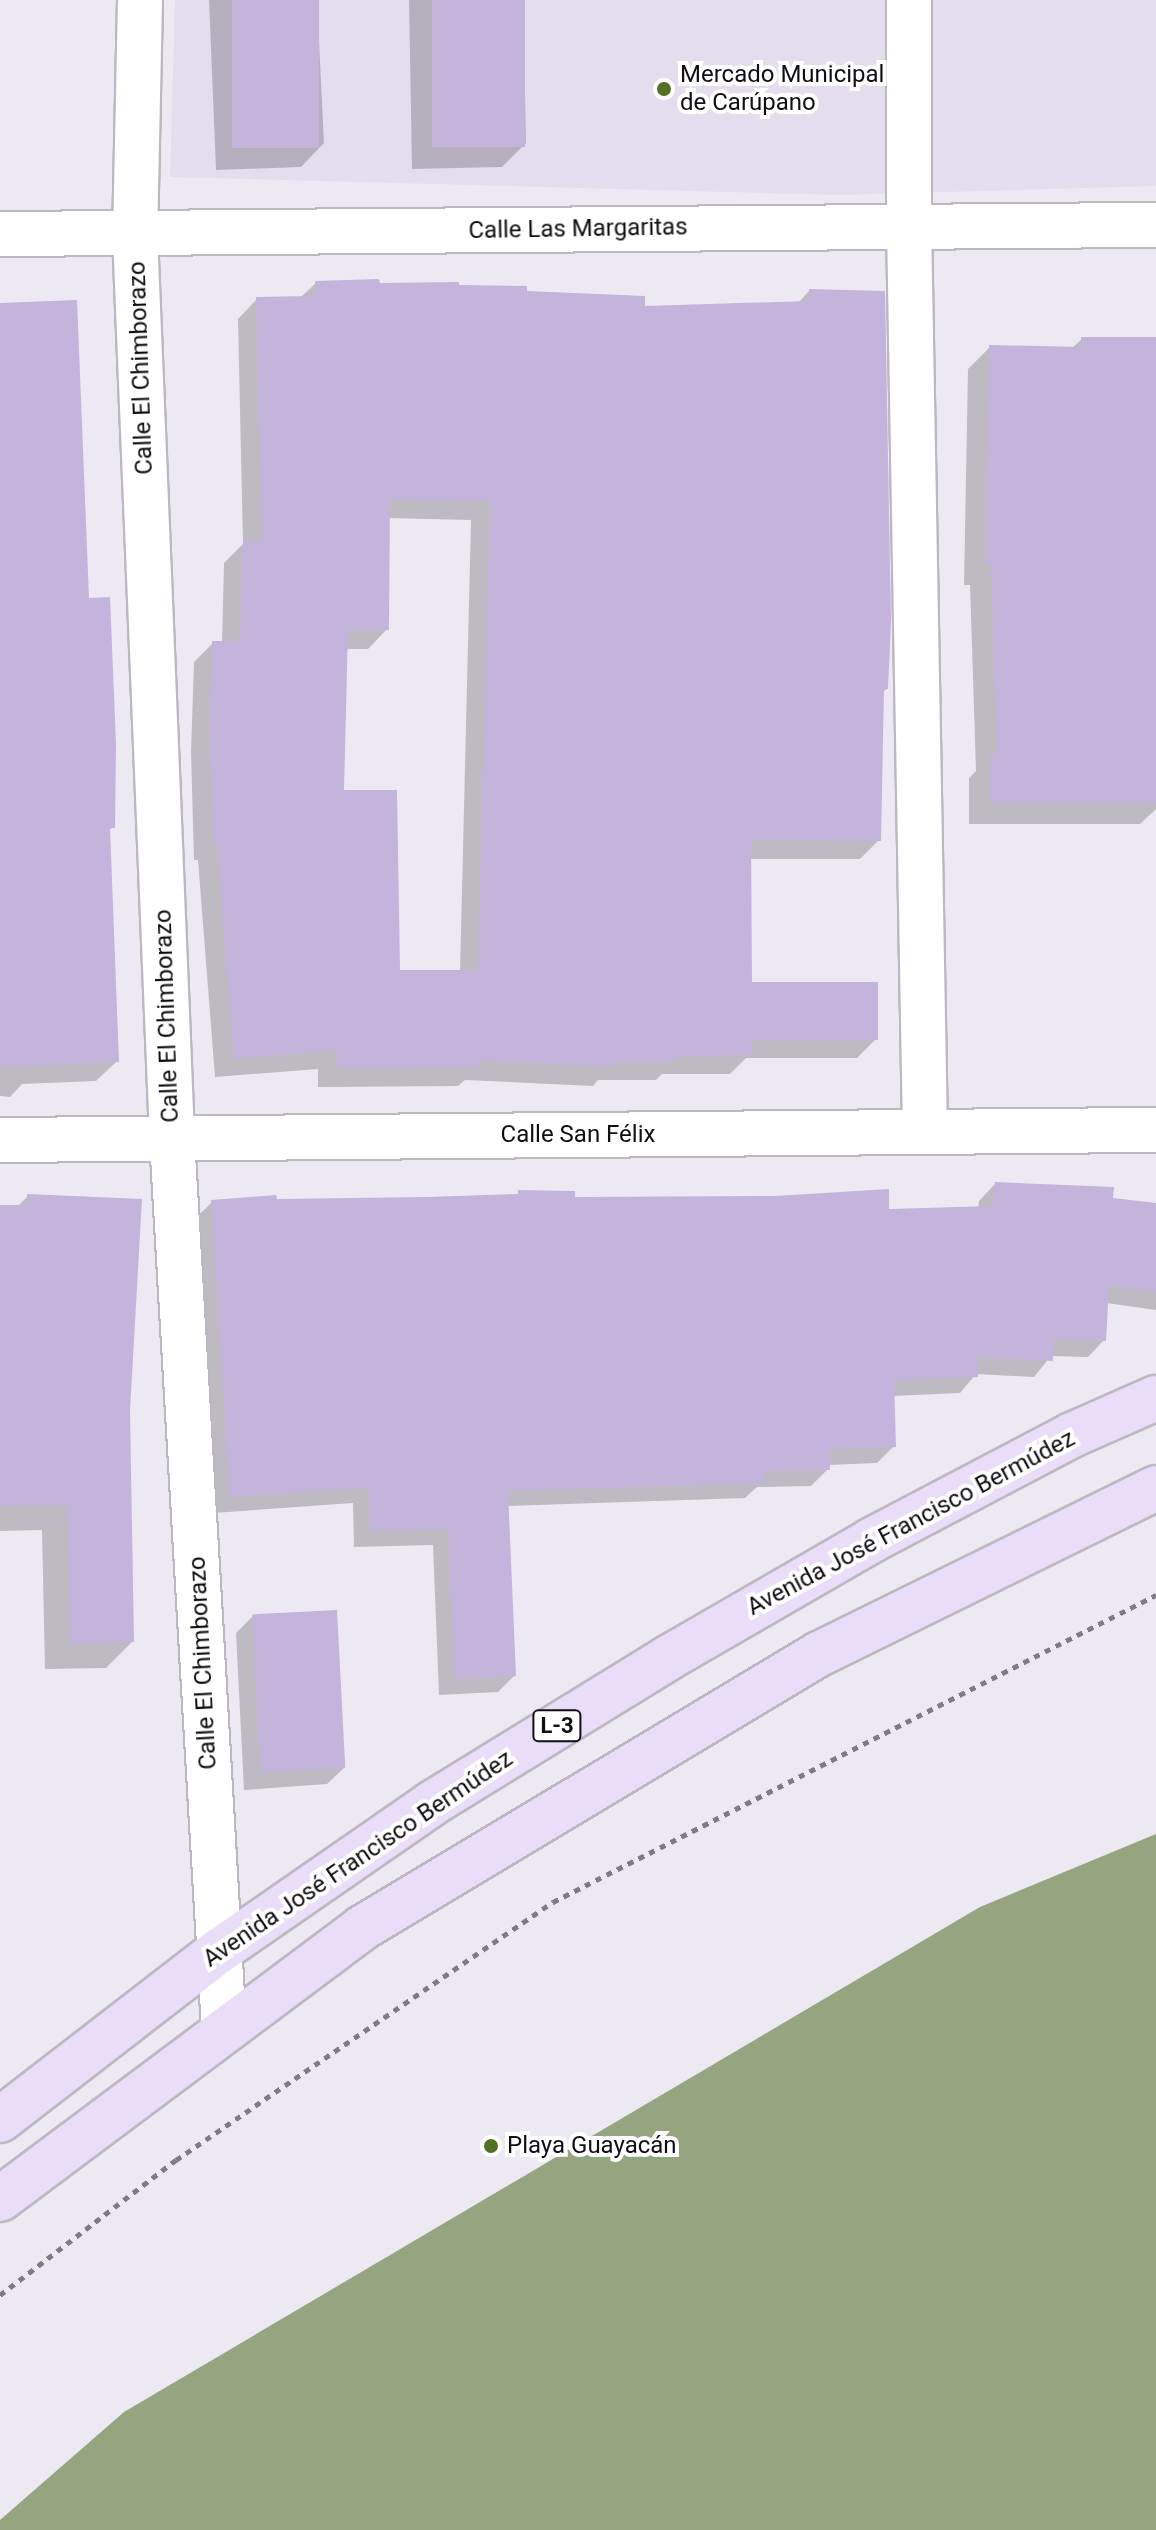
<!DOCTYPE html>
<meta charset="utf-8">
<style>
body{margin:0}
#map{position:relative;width:1156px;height:2530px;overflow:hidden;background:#ede9f3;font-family:Roboto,sans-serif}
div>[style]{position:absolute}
.built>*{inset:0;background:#e4ddee}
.water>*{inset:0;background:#94a57f}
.shadow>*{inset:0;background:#0003}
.building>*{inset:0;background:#c4b3da;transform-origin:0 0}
.path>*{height:5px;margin-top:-2.5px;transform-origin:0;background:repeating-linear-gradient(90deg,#7e7b82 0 6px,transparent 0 12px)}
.roads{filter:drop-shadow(2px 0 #bcb8c2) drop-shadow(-2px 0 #bcb8c2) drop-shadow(0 2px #bcb8c2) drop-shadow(0 -2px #bcb8c2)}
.minor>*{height:44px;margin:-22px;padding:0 22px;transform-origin:22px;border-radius:22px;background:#fff}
.major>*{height:44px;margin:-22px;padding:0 22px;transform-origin:22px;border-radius:22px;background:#e9ddf7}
.dots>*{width:22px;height:22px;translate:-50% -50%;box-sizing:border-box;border:4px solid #fff;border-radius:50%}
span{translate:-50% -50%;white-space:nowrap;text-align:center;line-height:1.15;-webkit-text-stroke:8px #fff;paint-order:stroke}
.shield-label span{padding:2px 6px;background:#fff;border:2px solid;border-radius:6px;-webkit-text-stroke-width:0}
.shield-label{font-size:22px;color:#100e12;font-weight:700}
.poi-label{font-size:24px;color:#100e12}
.left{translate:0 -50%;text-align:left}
.street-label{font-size:24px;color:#100e12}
</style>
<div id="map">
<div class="built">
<i style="clip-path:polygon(175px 0,1156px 0,1156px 186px,841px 195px,170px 177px)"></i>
</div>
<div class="water">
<i style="clip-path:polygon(1156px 1834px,1156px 2530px,0 2530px,0 2520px,124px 2412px,980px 1907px)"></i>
</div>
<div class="shadow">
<i style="clip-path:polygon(209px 0,317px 0,324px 143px,301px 167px,216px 170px)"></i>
<i style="clip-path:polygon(409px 0,523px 0,526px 143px,502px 167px,412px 169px)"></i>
<i style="clip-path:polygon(evenodd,316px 283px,457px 287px,643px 308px,798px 303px,809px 291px,887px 688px,882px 693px,879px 840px,860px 859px,749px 859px,750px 984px,876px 1039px,857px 1058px,746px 1058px,730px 1074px,662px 1074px,656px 1080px,598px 1080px,593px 1086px,465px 1080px,458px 1086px,318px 1087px,318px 1069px,215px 1077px,198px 860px,194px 860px,191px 752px,194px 662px,213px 643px,222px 643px,224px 563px,243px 544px,238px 319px,257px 299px,300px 298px,316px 283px,387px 518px,471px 520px,460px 972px,398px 972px,342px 792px,345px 649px,368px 649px,387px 629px,387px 518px)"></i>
<i style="clip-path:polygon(0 305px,87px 600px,113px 827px,108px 831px,117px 1061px,96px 1081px,22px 1084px,10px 1097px,0 1096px)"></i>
<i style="clip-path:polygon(1082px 339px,1156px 339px,1156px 809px,1140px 824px,969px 824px,969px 778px,976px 771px,970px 585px,964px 585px,968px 369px,990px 347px,1072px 348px)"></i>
<i style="clip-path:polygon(995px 1184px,1156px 1205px,1156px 1310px,1106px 1303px,1104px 1340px,1088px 1357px,1051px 1356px,1034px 1377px,976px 1374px,960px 1393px,892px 1396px,894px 1446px,877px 1463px,828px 1465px,828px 1469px,811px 1486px,757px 1487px,745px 1498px,507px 1506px,514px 1676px,498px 1692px,439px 1695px,433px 1545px,354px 1547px,353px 1503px,214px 1513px,196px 1218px,212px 1202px,515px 1196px,519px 1192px,573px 1199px,887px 1211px,978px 1209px,979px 1201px)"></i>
<i style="clip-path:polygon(28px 1196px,128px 1411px,132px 1642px,106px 1668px,45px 1669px,42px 1530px,0 1531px,0 1207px,17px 1207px)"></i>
<i style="clip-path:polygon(253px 1616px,344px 1768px,327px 1784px,244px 1790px,236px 1633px)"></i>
</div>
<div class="building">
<i style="left:232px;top:0;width:87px;height:148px"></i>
<i style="left:432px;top:0;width:93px;height:147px"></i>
<i style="clip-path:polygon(evenodd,379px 279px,380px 283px,459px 282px,459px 285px,527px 286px,527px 291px,645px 296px,645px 306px,809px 301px,809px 289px,885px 291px,891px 621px,888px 689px,884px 689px,881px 841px,751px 840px,752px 982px,878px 982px,878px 1040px,752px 1040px,752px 1055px,678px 1056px,678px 1061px,615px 1062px,614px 1067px,480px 1060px,480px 1067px,337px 1068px,337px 1050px,234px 1059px,217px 842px,213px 842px,210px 732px,212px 641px,240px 641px,243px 541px,262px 542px,256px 297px,315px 296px,315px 281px,379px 279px,390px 499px,490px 501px,478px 970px,400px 970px,397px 790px,344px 790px,348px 630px,389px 630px,390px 499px)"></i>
<i style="clip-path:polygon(77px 300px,89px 598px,110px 597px,116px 744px,115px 828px,110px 828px,119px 1062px,0 1067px,0 303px)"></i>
<i style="clip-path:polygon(1081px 337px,1156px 337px,1156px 803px,990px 803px,990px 754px,997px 754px,991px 564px,985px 564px,989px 345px,1081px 347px)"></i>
<i style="clip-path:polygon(995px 1182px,1114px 1187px,1113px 1198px,1156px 1203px,1156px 1292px,1109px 1286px,1106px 1341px,1054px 1339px,1053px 1361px,978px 1357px,978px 1377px,894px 1380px,896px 1447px,830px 1449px,830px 1470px,764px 1471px,764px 1483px,508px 1491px,516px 1676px,455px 1679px,448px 1529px,370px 1531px,369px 1487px,230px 1497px,211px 1200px,276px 1195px,277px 1199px,427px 1197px,518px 1194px,518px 1190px,575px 1191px,575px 1197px,775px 1196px,889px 1189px,889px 1209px,993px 1206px)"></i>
<i style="clip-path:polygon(27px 1194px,142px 1199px,130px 1411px,134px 1642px,70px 1644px,67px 1505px,0 1506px,0 1205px,27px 1205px)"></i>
<i style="left:337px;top:1610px;width:158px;height:85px;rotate:87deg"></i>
</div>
<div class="path">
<i style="left:0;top:2295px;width:222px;rotate:-37.5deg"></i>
<i style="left:176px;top:2160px;width:457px;rotate:-34.4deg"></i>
<i style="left:553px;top:1902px;width:677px;rotate:-26.98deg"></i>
</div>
<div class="roads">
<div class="minor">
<i style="left:140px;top:0;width:235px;rotate:91.2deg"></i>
<i style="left:135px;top:235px;width:904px;rotate:87.65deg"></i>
<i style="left:172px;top:1138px;width:894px;rotate:86.66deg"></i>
<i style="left:909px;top:0;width:225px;rotate:90deg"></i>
<i style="left:909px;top:225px;width:907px;rotate:88.99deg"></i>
<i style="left:0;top:234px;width:1156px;rotate:-0.45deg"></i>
<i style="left:0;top:1140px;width:1156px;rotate:-0.5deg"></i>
</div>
<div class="major">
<i style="left:0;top:2120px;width:277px;rotate:-37.7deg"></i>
<i style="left:219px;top:1951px;width:258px;rotate:-34.7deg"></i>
<i style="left:431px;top:1804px;width:278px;rotate:-31.6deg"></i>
<i style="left:668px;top:1658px;width:236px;rotate:-30deg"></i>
<i style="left:872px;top:1540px;width:226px;rotate:-27.7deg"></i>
<i style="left:1072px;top:1435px;width:92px;rotate:-23.8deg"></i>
<i style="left:0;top:2199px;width:452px;rotate:-36.8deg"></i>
<i style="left:362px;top:1928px;width:533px;rotate:-30.95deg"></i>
<i style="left:819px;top:1654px;width:376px;rotate:-26.2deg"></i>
</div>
</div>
<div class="dots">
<i style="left:664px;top:89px;background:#537024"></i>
<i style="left:491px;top:2146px;background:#537024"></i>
</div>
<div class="shield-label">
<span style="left:557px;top:1726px">L-3</span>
</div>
<div class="poi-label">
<span class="left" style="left:680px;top:89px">Mercado Municipal<br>de Carúpano</span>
<span class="left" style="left:507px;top:2146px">Playa Guayacán</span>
</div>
<div class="street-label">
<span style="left:578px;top:229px;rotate:-1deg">Calle Las Margaritas</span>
<span style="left:141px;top:368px;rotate:-92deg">Calle El Chimborazo</span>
<span style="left:167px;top:1016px;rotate:-92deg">Calle El Chimborazo</span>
<span style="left:578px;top:1135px">Calle San Félix</span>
<span style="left:911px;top:1523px;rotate:-28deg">Avenida José Francisco Bermúdez</span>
<span style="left:203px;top:1663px;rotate:-93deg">Calle El Chimborazo</span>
<span style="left:358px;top:1859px;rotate:-34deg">Avenida José Francisco Bermúdez</span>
</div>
</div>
